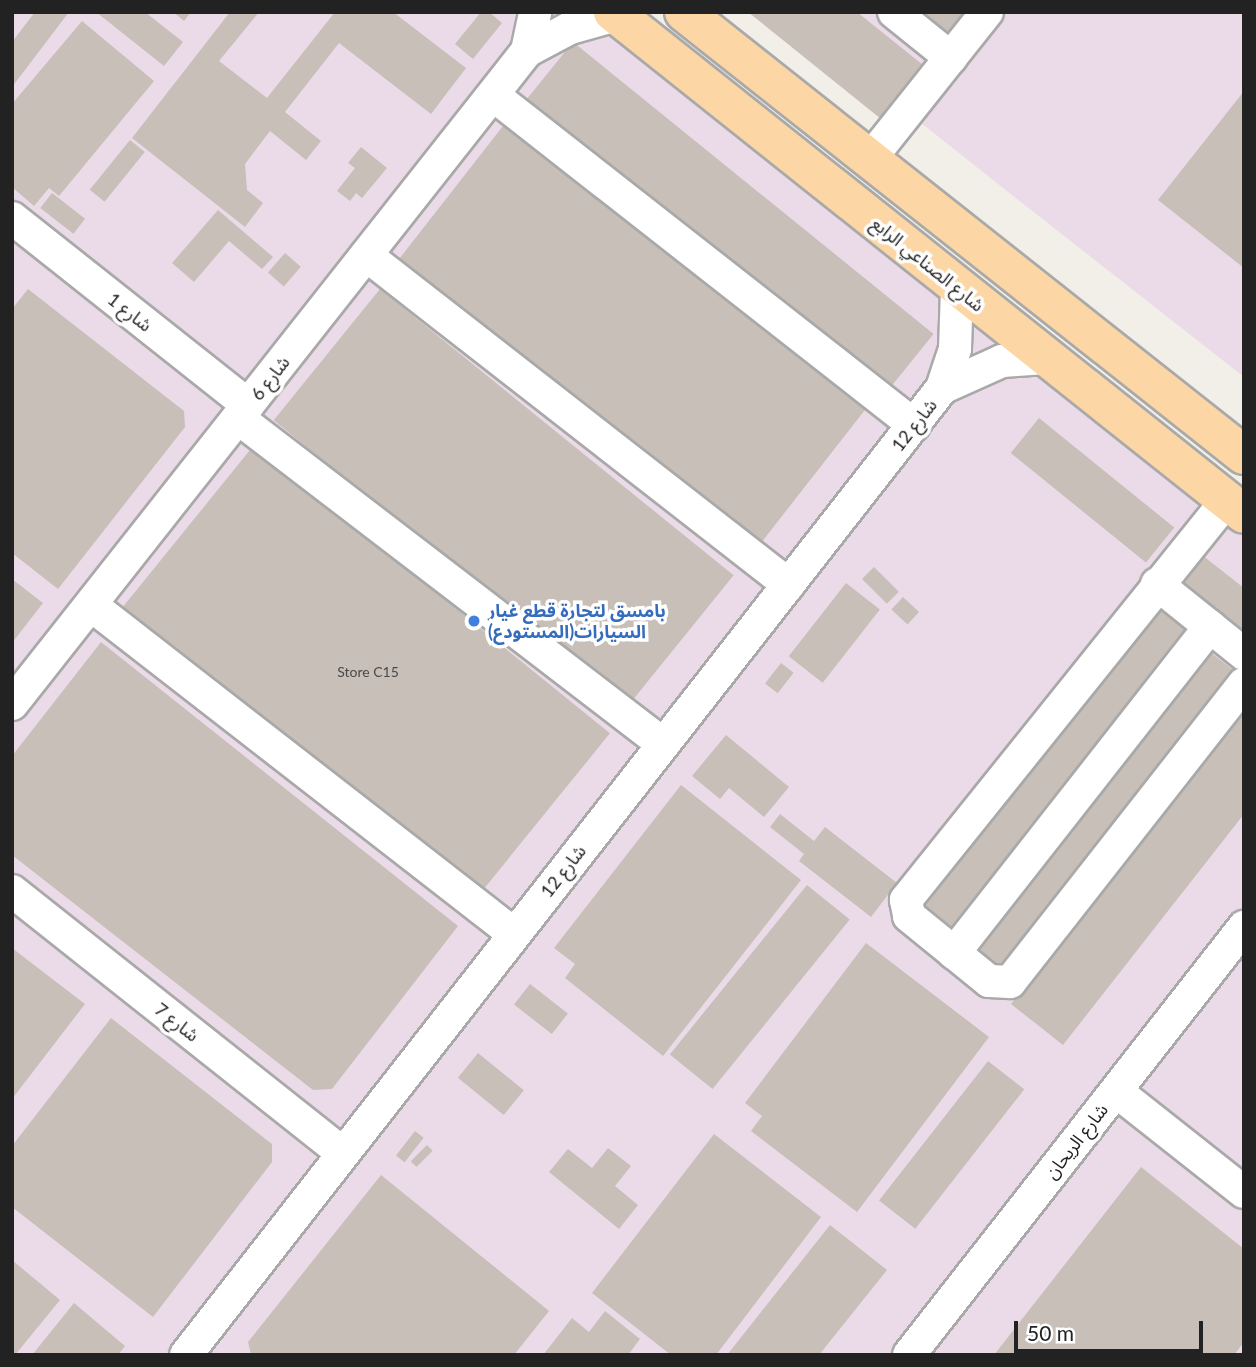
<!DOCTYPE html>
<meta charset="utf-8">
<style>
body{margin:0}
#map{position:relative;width:1256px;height:1367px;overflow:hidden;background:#f2efe9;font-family:Lato,"Noto Sans Arabic",sans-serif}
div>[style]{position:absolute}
.industrial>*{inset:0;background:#ebdbe8}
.building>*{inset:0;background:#c7bfb8;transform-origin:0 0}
.roads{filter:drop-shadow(2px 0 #a9a9a9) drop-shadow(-2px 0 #a9a9a9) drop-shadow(0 2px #a9a9a9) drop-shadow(0 -2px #a9a9a9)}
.minor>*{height:32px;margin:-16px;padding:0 16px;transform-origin:16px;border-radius:16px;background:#fff}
.major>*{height:38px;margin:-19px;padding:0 19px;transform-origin:19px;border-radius:19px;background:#fcd6a4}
.dots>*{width:19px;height:19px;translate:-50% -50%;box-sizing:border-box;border:4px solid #fff;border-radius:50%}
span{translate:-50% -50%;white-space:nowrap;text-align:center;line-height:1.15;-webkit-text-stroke:7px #fff;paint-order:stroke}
.number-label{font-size:14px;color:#4b4948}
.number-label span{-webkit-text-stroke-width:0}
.street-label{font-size:18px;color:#222}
.shop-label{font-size:18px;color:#366cbe;font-weight:700}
.left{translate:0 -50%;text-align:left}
.frame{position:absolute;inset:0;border:14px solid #222;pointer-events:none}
.scale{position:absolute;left:1014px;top:1321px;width:189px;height:32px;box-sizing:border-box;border:4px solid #222;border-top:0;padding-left:9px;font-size:21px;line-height:24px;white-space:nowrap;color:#222;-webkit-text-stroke:5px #fff;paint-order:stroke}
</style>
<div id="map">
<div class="industrial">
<i style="clip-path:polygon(12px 12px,594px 12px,1244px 523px,1244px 1355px,12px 1355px)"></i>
<i style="clip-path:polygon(781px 12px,1244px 12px,1244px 377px,1017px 199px)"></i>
</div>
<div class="building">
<i style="clip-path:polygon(35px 12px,69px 12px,12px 87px,12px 42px)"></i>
<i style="clip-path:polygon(96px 12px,145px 12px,183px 42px,164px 66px)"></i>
<i style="clip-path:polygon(173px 12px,191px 12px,184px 21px)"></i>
<i style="clip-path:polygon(230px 12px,259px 12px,219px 61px,267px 98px,335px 12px,393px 12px,466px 68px,431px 114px,339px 43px,285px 112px,321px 141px,306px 160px,270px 131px,245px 164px,247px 190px,263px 203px,245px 227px,132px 138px)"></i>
<i style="clip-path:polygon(481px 12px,489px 12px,502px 23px,473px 59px,455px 44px)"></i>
<i style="clip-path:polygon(748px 12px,857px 12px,933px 73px,891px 127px)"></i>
<i style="clip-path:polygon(906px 12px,977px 12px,950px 47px)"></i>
<i style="clip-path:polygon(82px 21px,154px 81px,59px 196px,49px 188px,34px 206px,12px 187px,12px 104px)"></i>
<i style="left:573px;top:42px;width:464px;height:75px;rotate:39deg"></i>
<i style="clip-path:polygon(1244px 91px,1244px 268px,1158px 200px)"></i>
<i style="left:503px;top:126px;width:460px;height:170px;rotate:38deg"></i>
<i style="left:130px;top:140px;width:19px;height:64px;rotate:39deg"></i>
<i style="clip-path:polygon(361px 147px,387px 168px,362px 198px,356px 193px,350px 201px,337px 191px,355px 168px,348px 163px)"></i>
<i style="left:52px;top:193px;width:42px;height:19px;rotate:38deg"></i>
<i style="clip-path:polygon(218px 210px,273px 257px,262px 269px,229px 241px,194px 282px,172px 263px)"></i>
<i style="left:285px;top:253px;width:21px;height:26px;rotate:41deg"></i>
<i style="clip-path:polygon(28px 289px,184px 411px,185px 427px,58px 589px,12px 553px,12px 309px)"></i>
<i style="left:380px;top:289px;width:455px;height:169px;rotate:39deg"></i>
<i style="left:1039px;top:418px;width:174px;height:45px;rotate:39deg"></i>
<i style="left:254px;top:445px;width:458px;height:214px;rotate:39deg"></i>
<i style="clip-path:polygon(1193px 548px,1244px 588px,1244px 641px,1168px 581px)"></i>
<i style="left:874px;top:567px;width:35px;height:17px;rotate:45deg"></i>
<i style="clip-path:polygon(12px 579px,43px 603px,12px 643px)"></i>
<i style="left:846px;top:583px;width:43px;height:93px;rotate:38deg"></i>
<i style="left:903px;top:597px;width:22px;height:17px;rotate:43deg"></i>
<i style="left:1155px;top:598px;width:52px;height:395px;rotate:38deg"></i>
<i style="clip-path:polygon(101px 642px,458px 926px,332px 1089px,313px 1090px,12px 855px,12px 756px)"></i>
<i style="left:1205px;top:648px;width:41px;height:380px;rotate:38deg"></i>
<i style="left:781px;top:663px;width:16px;height:26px;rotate:38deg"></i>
<i style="clip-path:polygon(1244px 700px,1244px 814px,1063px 1045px,1011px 1004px)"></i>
<i style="clip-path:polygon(726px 735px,789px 787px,764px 817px,729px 788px,720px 799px,692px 776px)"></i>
<i style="clip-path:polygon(681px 785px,801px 880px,663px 1056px,565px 978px,575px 964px,554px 948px)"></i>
<i style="clip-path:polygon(780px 814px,814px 841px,825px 827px,897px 883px,871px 917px,799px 861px,804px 854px,770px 827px)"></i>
<i style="left:807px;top:885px;width:55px;height:218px;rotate:39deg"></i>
<i style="clip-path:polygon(866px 943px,989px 1037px,857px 1212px,751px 1131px,762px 1116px,745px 1103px)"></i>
<i style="clip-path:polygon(12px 948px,85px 1004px,12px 1099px)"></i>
<i style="left:530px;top:984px;width:48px;height:26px;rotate:38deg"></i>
<i style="clip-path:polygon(111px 1018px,272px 1144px,272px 1162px,153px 1317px,12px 1207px,12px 1146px)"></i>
<i style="left:478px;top:1053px;width:59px;height:32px;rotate:39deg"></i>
<i style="left:988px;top:1061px;width:46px;height:177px;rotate:38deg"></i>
<i style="left:415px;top:1131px;width:11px;height:31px;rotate:38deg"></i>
<i style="clip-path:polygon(714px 1134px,821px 1217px,716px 1355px,671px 1355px,592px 1293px)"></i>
<i style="left:427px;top:1145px;width:8px;height:23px;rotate:45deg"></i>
<i style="clip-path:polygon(608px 1148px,631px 1166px,615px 1186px,638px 1205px,619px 1229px,549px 1172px,568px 1149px,592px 1168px)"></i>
<i style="clip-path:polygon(1141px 1167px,1244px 1249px,1244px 1342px,1234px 1355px,994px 1355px)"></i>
<i style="clip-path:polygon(381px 1175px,549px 1311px,514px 1355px,251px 1355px,248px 1342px)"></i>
<i style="clip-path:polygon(830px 1225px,887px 1270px,819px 1355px,727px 1355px)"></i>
<i style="clip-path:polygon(12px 1260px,60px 1300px,15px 1355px,12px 1355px)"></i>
<i style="clip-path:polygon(74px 1303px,125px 1346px,118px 1355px,32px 1355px)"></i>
<i style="clip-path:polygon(605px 1311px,640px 1339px,628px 1355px,543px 1355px,572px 1318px,589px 1332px)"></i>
</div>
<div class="roads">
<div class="minor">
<i style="left:894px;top:12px;width:73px;rotate:38.9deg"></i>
<i style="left:527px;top:51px;width:40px;rotate:-78deg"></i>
<i style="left:493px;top:95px;width:535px;rotate:38.09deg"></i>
<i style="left:870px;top:159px;width:188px;rotate:-51.5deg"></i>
<i style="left:12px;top:218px;width:301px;rotate:38.4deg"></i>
<i style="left:366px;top:255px;width:536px;rotate:37.96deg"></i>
<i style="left:942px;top:388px;width:66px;rotate:-24.2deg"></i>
<i style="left:1002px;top:361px;width:44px;rotate:-3.9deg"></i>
<i style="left:238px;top:418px;width:536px;rotate:37.49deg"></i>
<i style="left:1227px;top:500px;width:513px;rotate:128.75deg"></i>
<i style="left:906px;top:900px;width:16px;rotate:79deg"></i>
<i style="left:909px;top:916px;width:103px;rotate:39.1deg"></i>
<i style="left:989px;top:981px;width:21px;rotate:3deg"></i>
<i style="left:1010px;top:982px;width:379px;rotate:-51.9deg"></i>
<i style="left:1157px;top:584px;width:112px;rotate:38.8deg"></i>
<i style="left:91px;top:605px;width:536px;rotate:37.87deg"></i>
<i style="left:12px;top:704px;width:832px;rotate:-51.74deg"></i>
<i style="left:527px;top:51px;width:49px;rotate:-28.1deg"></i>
<i style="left:570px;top:28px;width:49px;rotate:-15.5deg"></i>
<i style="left:12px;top:891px;width:421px;rotate:38.4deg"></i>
<i style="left:954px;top:953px;width:415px;rotate:-51.9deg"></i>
<i style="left:1116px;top:1091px;width:163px;rotate:38.3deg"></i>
<i style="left:186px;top:1355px;width:1227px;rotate:-51.98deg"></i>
<i style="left:942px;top:388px;width:41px;rotate:-71.6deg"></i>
<i style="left:955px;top:349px;width:61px;rotate:-88.1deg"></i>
<i style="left:909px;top:1355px;width:544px;rotate:-51.95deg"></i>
</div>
<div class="major">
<i style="left:613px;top:12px;width:806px;rotate:38.5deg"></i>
<i style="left:684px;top:12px;width:714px;rotate:38.35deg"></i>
</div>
</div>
<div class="dots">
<i style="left:474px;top:621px;background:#3f7fe0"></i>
</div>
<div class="number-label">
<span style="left:368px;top:672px">Store C15</span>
</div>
<div class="street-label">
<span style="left:928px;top:264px;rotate:39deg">شارع الصناعي الرابع</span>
<span style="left:130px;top:312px;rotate:38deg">شارع 1</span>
<span style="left:270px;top:378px;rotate:-52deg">شارع 6</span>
<span style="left:914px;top:425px;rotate:-52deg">شارع 12</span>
<span style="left:563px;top:871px;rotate:-52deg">شارع 12</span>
<span style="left:177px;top:1022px;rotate:38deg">شارع 7</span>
<span style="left:1076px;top:1141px;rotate:-52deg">شارع الريحان</span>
</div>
<div class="shop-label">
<span class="left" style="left:488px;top:621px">بامسق لتجارة قطع غيار<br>السيارات(المستودع)</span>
</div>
<div class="frame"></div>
<div class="scale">50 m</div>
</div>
